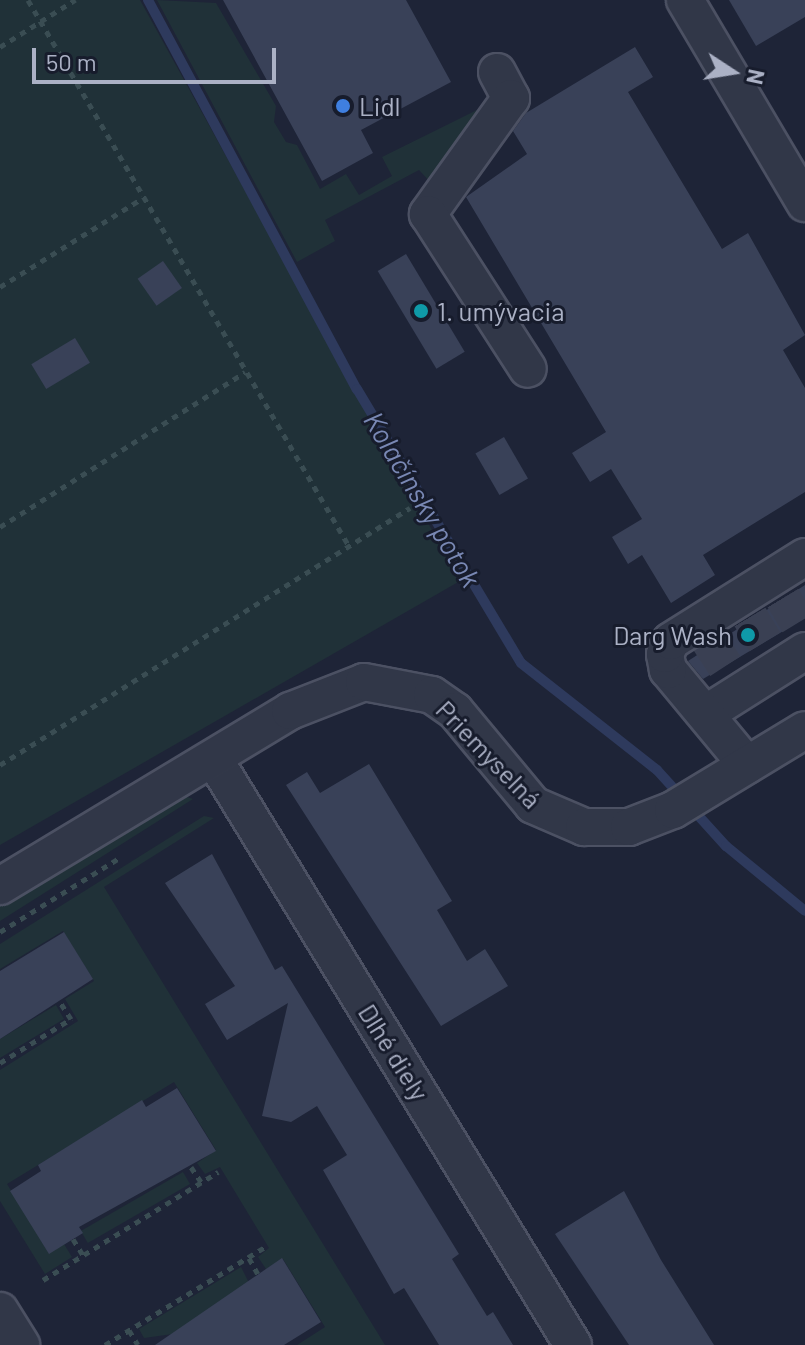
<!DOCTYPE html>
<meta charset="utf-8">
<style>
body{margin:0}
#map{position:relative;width:805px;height:1345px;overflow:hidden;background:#1e2437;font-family:Barlow,sans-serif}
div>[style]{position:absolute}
.green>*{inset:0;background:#203138;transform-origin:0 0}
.stream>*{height:10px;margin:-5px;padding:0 5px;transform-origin:5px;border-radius:5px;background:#2e3a5d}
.building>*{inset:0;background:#394158;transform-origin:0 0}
.minor-tunnel>*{height:36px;margin-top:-18px;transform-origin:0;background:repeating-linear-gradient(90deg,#3a4053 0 36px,transparent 0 54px)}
.path>*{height:5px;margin-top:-2.5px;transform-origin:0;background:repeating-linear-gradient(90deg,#3a4d53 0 6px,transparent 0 12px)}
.roads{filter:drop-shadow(2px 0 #4c5163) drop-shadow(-2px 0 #4c5163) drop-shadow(0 2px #4c5163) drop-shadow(0 -2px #4c5163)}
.minor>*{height:36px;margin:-18px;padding:0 18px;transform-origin:18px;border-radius:18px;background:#313748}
.dots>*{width:22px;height:22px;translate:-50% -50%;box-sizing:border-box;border:4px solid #171c2c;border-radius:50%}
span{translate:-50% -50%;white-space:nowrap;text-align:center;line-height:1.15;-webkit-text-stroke:6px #171c2c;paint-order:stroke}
.poi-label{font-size:26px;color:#abb1c5}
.left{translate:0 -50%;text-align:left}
.right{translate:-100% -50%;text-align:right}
.street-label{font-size:26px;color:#abb1c5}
.water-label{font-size:28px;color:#7988b4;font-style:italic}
.north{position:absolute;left:693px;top:32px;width:80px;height:80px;-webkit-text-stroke:6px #171c2c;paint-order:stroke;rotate:102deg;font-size:22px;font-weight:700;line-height:32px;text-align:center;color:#abb1c5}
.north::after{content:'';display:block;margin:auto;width:28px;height:36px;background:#abb1c5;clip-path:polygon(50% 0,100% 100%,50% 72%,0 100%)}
.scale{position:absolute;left:32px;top:48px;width:244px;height:36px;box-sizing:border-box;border:4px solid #abb1c5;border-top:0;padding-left:10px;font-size:24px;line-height:28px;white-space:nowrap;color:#abb1c5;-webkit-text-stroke:6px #171c2c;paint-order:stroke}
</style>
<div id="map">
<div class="green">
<i style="clip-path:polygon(0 0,140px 0,460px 581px,0 845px)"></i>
<i style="clip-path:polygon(157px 0,216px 3px,276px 106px,274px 122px,286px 142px,297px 145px,320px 189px,346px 174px,359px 195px,392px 176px,382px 157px,483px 107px,430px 182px,419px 170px,325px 220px,335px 241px,297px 262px)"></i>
<i style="clip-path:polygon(184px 796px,193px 799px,0 921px,0 905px)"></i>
<i style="clip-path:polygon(204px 816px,214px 818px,104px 887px,385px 1345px,297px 1345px,325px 1327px,283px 1259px,266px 1269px,258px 1257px,269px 1248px,220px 1167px,205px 1174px,197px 1163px,216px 1150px,174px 1082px,7px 1184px,49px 1253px,64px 1244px,72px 1257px,45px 1274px,0 1201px,0 1070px,78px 1021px,65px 999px,94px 981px,63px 931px,0 969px,0 944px)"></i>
<i style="clip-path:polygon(56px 1005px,64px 1019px,0 1058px,0 1039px)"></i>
<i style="left:183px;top:1172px;width:14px;height:118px;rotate:60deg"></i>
<i style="clip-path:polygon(241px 1267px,251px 1287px,173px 1334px,144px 1338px,139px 1329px)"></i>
</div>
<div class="stream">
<i style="left:148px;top:0;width:442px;rotate:61.8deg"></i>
<i style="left:357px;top:389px;width:319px;rotate:59.1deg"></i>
<i style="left:521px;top:663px;width:173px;rotate:38.2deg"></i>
<i style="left:657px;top:770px;width:103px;rotate:47.8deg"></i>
<i style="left:726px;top:846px;width:102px;rotate:39.4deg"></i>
</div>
<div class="building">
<i style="clip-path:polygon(223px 0,406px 0,451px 82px,361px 130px,373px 153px,322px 181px)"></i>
<i style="clip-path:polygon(729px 0,805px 0,805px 17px,756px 46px)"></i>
<i style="clip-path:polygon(635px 47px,653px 77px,628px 92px,722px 249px,748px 233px,805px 335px,783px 350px,805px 388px,805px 492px,703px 555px,715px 575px,671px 603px,642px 555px,628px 564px,612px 537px,642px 519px,611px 469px,590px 482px,572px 453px,606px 432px,466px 197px,527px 154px,513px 131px,526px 113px)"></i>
<i style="left:406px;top:254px;width:114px;height:33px;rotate:59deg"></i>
<i style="left:163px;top:261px;width:33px;height:31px;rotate:55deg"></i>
<i style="left:75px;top:338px;width:29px;height:51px;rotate:59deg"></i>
<i style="left:504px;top:437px;width:48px;height:33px;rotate:60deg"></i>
<i style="clip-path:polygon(805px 585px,805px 618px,703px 679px,688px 661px)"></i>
<i style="clip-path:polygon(369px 764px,452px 901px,437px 910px,467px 961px,485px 949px,508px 986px,441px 1026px,286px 785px,307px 772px,320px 793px)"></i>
<i style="clip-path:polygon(212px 854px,275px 970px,282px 966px,459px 1254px,452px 1259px,487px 1316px,493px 1312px,513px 1345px,439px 1345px,404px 1288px,394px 1294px,323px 1170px,347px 1155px,317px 1106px,291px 1122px,262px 1116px,288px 1003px,227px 1040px,205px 1004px,235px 986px,165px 883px)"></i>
<i style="clip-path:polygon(64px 932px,93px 979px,0 1039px,0 971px)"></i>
<i style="clip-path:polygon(177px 1088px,216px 1151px,79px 1227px,83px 1233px,49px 1254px,10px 1191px,41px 1171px,38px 1165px,142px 1100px,146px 1107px)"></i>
<i style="clip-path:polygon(624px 1191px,661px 1260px,714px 1345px,629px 1345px,555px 1234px)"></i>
<i style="clip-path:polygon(282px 1258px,321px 1322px,284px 1345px,155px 1345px)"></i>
</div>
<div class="minor-tunnel">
<i style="left:783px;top:598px;width:29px;rotate:59deg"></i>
<i style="left:750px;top:617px;width:29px;rotate:59deg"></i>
<i style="left:709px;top:641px;width:30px;rotate:57deg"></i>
</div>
<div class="path">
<i style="left:28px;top:0;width:633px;rotate:59.55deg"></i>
<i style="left:0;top:47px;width:89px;rotate:-32.1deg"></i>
<i style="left:0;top:287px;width:168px;rotate:-31.9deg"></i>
<i style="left:0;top:527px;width:290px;rotate:-32.3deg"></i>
<i style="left:0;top:765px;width:484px;rotate:-32.1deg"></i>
<i style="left:0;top:932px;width:142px;rotate:-31.8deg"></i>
<i style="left:0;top:1063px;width:84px;rotate:-31.8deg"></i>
<i style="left:71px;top:1019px;width:20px;rotate:-123deg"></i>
<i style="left:191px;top:1167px;width:18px;rotate:56deg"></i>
<i style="left:73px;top:1239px;width:19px;rotate:58deg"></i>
<i style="left:249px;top:1258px;width:18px;rotate:61deg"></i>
<i style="left:43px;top:1280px;width:206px;rotate:-31.7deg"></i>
<i style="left:129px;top:1330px;width:17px;rotate:59deg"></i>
<i style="left:105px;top:1345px;width:188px;rotate:-31.5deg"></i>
</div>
<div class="roads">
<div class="minor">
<i style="left:685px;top:0;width:236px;rotate:59.4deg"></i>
<i style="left:497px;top:72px;width:30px;rotate:62deg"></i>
<i style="left:511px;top:98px;width:143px;rotate:125.6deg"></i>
<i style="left:428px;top:214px;width:184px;rotate:57.2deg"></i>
<i style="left:707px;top:713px;width:116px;rotate:-32.3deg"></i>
<i style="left:214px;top:759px;width:687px;rotate:58.51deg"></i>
<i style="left:747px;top:765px;width:124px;rotate:-129.7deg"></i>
<i style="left:668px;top:670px;width:16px;rotate:-101deg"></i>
<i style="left:665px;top:654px;width:14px;rotate:-65deg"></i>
<i style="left:671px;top:641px;width:158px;rotate:-32.1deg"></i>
<i style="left:0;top:886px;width:339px;rotate:-31.1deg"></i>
<i style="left:290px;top:711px;width:79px;rotate:-21.4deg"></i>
<i style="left:364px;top:682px;width:69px;rotate:10.8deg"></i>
<i style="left:432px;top:695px;width:28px;rotate:35deg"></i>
<i style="left:455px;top:711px;width:122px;rotate:50.3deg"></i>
<i style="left:533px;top:805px;width:56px;rotate:23.3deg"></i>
<i style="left:584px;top:827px;width:45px"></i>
<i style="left:629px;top:827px;width:47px;rotate:-21.1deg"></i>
<i style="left:673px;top:810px;width:154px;rotate:-31.2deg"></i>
<i style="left:0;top:1311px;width:40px;rotate:58deg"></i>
</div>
</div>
<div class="dots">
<i style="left:343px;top:106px;background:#3f7fe0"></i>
<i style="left:421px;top:311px;background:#0f9aa8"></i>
<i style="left:748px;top:635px;background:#0f9aa8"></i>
</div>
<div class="poi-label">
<span class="left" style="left:359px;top:106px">Lidl</span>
<span class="left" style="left:437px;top:311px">1. umývacia</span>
<span class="right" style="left:732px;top:635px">Darg Wash</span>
</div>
<div class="street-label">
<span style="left:489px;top:754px;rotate:46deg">Priemyselná</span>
<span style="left:394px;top:1052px;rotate:58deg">Dlhé diely</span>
</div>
<div class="water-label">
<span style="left:423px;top:499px;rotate:59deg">Kolačínsky potok</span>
</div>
<div class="north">N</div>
<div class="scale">50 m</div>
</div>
